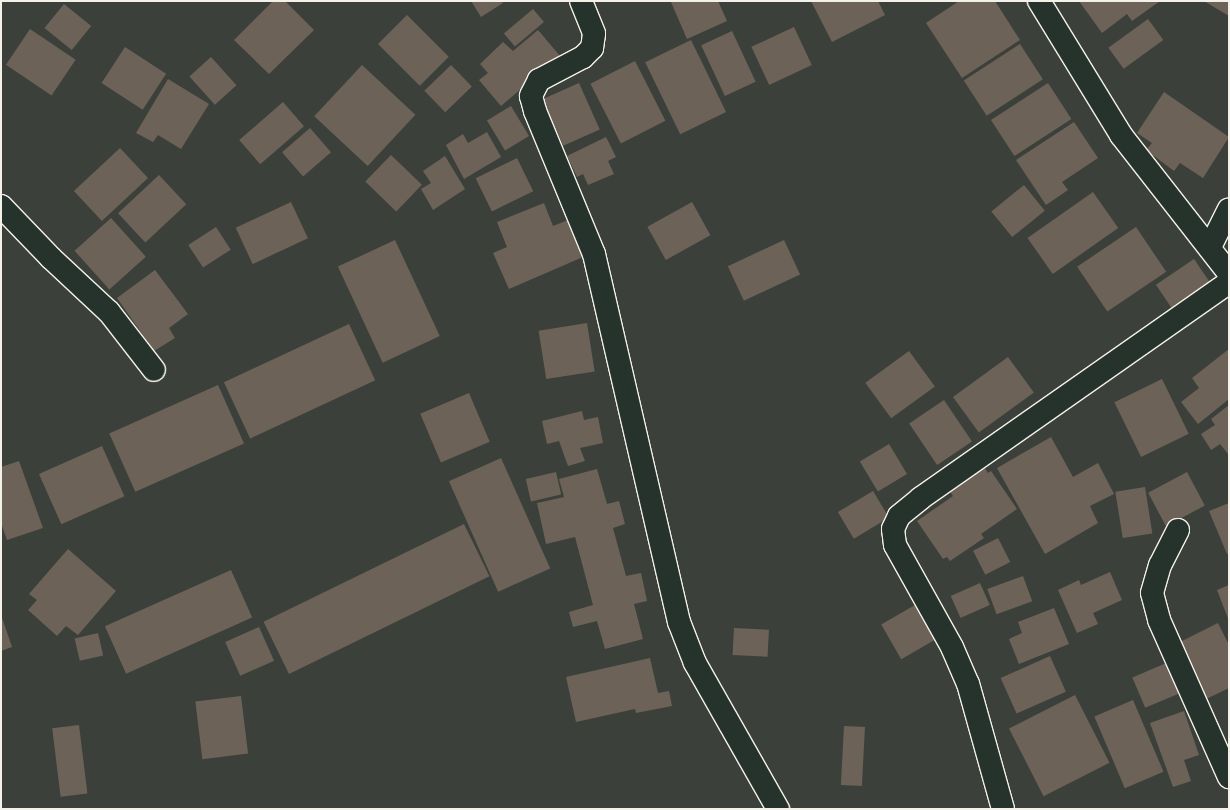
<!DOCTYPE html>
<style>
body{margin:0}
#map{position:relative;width:1230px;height:810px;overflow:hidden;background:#3b413a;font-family:"Shantell Sans",sans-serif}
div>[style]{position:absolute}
.building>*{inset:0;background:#6d6258;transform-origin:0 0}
.roads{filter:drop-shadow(1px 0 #f4f1e8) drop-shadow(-1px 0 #f4f1e8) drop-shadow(0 1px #f4f1e8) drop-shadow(0 -1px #f4f1e8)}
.minor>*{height:22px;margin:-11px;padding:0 11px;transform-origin:11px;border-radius:11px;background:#26332d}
span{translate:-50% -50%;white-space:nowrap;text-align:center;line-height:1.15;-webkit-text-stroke:3px #26332d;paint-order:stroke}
.frame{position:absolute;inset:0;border:2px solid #f4f1e8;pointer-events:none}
</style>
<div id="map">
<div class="building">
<i style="clip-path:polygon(273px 1px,285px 1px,314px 30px,269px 74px,234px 40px)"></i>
<i style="clip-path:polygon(471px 1px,501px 1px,503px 3px,481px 17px)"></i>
<i style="clip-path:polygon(718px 1px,727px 21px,687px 39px,671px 2px)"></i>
<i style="clip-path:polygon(811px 1px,878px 1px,885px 15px,832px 42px)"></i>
<i style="clip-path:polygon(959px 1px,995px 1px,1020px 40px,962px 78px,926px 23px)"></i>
<i style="clip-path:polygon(1079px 1px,1160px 1px,1132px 21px,1127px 14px,1102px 33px)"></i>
<i style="clip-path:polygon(1204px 1px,1229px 1px,1229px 16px)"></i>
<i style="left:64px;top:4px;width:35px;height:31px;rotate:39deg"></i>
<i style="left:533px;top:9px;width:17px;height:38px;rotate:50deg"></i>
<i style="left:407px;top:15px;width:59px;height:41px;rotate:45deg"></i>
<i style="left:1148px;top:19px;width:26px;height:49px;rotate:54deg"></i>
<i style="left:794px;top:27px;width:42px;height:47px;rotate:65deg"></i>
<i style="left:30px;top:29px;width:55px;height:43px;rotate:34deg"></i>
<i style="clip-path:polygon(538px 30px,560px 56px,501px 106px,479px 80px,488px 73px,480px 64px,503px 42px,513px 51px)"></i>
<i style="left:732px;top:31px;width:56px;height:34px;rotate:65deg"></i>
<i style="left:691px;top:40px;width:80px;height:51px;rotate:64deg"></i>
<i style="left:1020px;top:44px;width:42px;height:67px;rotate:57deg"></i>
<i style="left:125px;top:47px;width:49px;height:43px;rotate:33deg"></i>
<i style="left:211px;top:57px;width:38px;height:29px;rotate:48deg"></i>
<i style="left:635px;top:61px;width:67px;height:50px;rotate:63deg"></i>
<i style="left:362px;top:65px;width:73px;height:70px;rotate:43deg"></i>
<i style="left:451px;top:65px;width:30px;height:37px;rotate:46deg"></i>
<i style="clip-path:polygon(168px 79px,209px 104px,181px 149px,158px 135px,153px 142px,136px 133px)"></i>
<i style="left:579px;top:83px;width:51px;height:40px;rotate:66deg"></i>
<i style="left:1048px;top:83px;width:43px;height:68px;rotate:57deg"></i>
<i style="clip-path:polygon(1164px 92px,1229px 137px,1203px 178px,1180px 163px,1174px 171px,1146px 150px,1152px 143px,1137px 133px)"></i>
<i style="left:283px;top:102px;width:32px;height:58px;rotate:49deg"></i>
<i style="left:511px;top:106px;width:35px;height:28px;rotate:59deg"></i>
<i style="clip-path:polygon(1074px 122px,1098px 158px,1062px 182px,1068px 190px,1046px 205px,1016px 160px)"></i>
<i style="left:310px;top:128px;width:32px;height:37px;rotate:49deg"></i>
<i style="clip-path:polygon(487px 132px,501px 157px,464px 179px,446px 145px,463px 134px,468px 143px)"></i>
<i style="clip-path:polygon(606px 137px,616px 157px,608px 161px,614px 174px,588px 185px,583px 174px,577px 177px,567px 156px)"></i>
<i style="left:120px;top:148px;width:41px;height:63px;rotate:47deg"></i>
<i style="left:391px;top:155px;width:43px;height:37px;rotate:44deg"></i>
<i style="clip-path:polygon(445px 156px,465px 189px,433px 210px,421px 189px,431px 183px,423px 171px)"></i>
<i style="left:517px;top:158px;width:37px;height:46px;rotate:64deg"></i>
<i style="left:159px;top:175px;width:40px;height:56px;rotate:47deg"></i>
<i style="left:1024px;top:185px;width:33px;height:42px;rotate:51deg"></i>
<i style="left:1093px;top:192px;width:44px;height:80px;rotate:55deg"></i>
<i style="left:291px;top:202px;width:40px;height:61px;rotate:65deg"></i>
<i style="left:692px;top:202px;width:38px;height:51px;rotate:61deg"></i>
<i style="clip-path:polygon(544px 203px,553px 226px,568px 220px,583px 257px,509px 289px,493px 253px,507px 247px,497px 222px)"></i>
<i style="left:111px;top:218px;width:52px;height:49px;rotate:48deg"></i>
<i style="left:216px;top:227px;width:27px;height:33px;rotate:57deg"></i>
<i style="left:1136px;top:227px;width:54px;height:71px;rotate:56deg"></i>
<i style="left:395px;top:240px;width:106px;height:63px;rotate:65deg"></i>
<i style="left:784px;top:240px;width:38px;height:62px;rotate:65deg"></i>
<i style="left:1194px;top:259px;width:30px;height:46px;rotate:56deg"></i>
<i style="clip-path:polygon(155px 270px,188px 314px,169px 328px,175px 338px,154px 351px,117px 298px)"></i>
<i style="left:587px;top:323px;width:49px;height:49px;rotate:81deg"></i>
<i style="left:349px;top:324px;width:62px;height:138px;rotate:65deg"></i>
<i style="clip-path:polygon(1229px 349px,1229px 399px,1198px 424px,1181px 402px,1199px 388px,1192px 378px)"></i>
<i style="left:909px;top:351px;width:44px;height:54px;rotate:54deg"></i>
<i style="left:1008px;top:357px;width:44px;height:68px;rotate:54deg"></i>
<i style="left:1162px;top:379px;width:61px;height:53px;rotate:64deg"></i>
<i style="left:218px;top:385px;width:64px;height:119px;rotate:66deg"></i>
<i style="left:469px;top:393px;width:53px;height:53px;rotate:67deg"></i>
<i style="left:944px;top:400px;width:50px;height:42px;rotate:56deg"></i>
<i style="clip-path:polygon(1229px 405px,1229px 455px,1220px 444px,1211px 450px,1201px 434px,1215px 425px,1211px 419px)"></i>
<i style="clip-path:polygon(582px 411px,584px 420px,598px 417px,603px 443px,580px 448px,585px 461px,568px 466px,559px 441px,547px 444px,542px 421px)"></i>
<i style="clip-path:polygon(1051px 437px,1073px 477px,1098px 463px,1114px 494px,1090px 506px,1098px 523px,1045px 554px,997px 468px)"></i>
<i style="left:889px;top:444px;width:35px;height:34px;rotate:59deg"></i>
<i style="left:102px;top:446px;width:55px;height:69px;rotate:66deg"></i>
<i style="left:501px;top:458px;width:121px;height:57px;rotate:66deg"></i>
<i style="clip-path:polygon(19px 461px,43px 528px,7px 540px,1px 523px,1px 467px)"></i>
<i style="clip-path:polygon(980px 461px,988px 473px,991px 471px,1017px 509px,981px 534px,984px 538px,950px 561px,947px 557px,943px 559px,917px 521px,953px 496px,945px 484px)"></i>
<i style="clip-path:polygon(597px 469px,607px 504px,619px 501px,625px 524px,613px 528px,626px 576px,641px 573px,647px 601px,634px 604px,643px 639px,605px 649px,597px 621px,573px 627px,569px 612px,593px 605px,575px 537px,546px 544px,537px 503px,564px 497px,559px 479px)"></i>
<i style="left:556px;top:472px;width:23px;height:31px;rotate:77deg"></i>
<i style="left:1187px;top:472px;width:38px;height:44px;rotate:62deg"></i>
<i style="left:1145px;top:487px;width:47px;height:30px;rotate:81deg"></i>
<i style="left:873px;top:491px;width:31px;height:41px;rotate:59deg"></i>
<i style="clip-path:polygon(1229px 503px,1229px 553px,1227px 554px,1209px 511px)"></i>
<i style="left:464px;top:524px;width:58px;height:223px;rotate:64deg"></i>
<i style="left:998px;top:538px;width:27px;height:28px;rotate:63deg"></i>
<i style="clip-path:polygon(68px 549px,116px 591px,78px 635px,66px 626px,57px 636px,28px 610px,37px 600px,29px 594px)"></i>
<i style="left:231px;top:570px;width:52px;height:138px;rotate:66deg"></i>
<i style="clip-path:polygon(1110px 572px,1122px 600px,1093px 613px,1098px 624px,1077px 633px,1058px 590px,1079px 580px,1081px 585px)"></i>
<i style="left:1023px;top:576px;width:27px;height:38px;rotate:70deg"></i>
<i style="left:980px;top:583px;width:24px;height:32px;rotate:66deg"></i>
<i style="clip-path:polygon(1229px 585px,1229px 621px,1217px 590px)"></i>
<i style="left:915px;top:605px;width:40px;height:39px;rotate:60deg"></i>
<i style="clip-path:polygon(1054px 608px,1069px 644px,1019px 664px,1009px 639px,1022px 633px,1018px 622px)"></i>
<i style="clip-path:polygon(1px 615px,12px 647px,1px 651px)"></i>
<i style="clip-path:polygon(1218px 623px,1229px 645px,1229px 688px,1202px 701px,1176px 644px)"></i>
<i style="left:259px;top:627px;width:37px;height:37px;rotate:66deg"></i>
<i style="left:734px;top:628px;width:35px;height:27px;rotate:3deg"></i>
<i style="left:98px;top:633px;width:23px;height:24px;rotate:77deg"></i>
<i style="left:1050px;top:656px;width:39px;height:54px;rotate:66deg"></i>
<i style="clip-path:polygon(650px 658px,658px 693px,669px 691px,672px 706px,636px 713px,635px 709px,576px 722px,566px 677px)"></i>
<i style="left:1171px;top:661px;width:33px;height:42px;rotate:67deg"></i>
<i style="left:1075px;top:695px;width:76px;height:74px;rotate:63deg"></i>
<i style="left:241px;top:696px;width:58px;height:46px;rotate:83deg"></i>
<i style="left:1133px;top:700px;width:78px;height:42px;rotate:67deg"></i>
<i style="clip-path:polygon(1184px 711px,1199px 755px,1184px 760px,1191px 781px,1173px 787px,1150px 723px)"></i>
<i style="left:79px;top:725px;width:69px;height:27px;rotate:83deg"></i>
<i style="left:844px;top:726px;width:21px;height:59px;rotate:3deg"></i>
</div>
<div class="roads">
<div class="minor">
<i style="left:581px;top:1px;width:35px;rotate:68deg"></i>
<i style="left:594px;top:34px;width:14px;rotate:98deg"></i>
<i style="left:592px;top:48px;width:13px;rotate:135deg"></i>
<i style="left:583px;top:57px;width:50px;rotate:152.4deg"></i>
<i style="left:539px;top:80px;width:18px;rotate:117deg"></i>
<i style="left:531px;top:96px;width:16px;rotate:75deg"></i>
<i style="left:535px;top:111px;width:155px;rotate:67.6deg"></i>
<i style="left:594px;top:254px;width:378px;rotate:77deg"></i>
<i style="left:679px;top:622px;width:44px;rotate:68.7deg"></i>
<i style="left:695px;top:663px;width:168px;rotate:60.4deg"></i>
<i style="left:1039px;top:1px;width:157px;rotate:58.5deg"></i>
<i style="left:1121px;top:135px;width:175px;rotate:52deg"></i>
<i style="left:1px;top:206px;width:72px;rotate:46.1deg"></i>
<i style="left:51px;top:258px;width:79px;rotate:43deg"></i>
<i style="left:109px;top:312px;width:73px;rotate:52.2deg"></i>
<i style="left:1210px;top:247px;width:42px;rotate:-63.4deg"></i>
<i style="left:1178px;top:530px;width:39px;rotate:117deg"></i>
<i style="left:1160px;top:565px;width:29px;rotate:106deg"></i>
<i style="left:1152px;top:593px;width:28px;rotate:75deg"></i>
<i style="left:1159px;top:620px;width:172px;rotate:66deg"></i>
<i style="left:1003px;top:809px;width:130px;rotate:-105.6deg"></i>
<i style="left:968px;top:684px;width:40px;rotate:-113.4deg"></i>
<i style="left:952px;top:647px;width:117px;rotate:-119.2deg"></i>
<i style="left:895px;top:545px;width:16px;rotate:-97deg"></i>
<i style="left:893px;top:529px;width:14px;rotate:-65deg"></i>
<i style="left:899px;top:516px;width:28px;rotate:-39deg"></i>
<i style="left:921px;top:498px;width:376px;rotate:-35deg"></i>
</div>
</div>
<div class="frame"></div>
</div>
